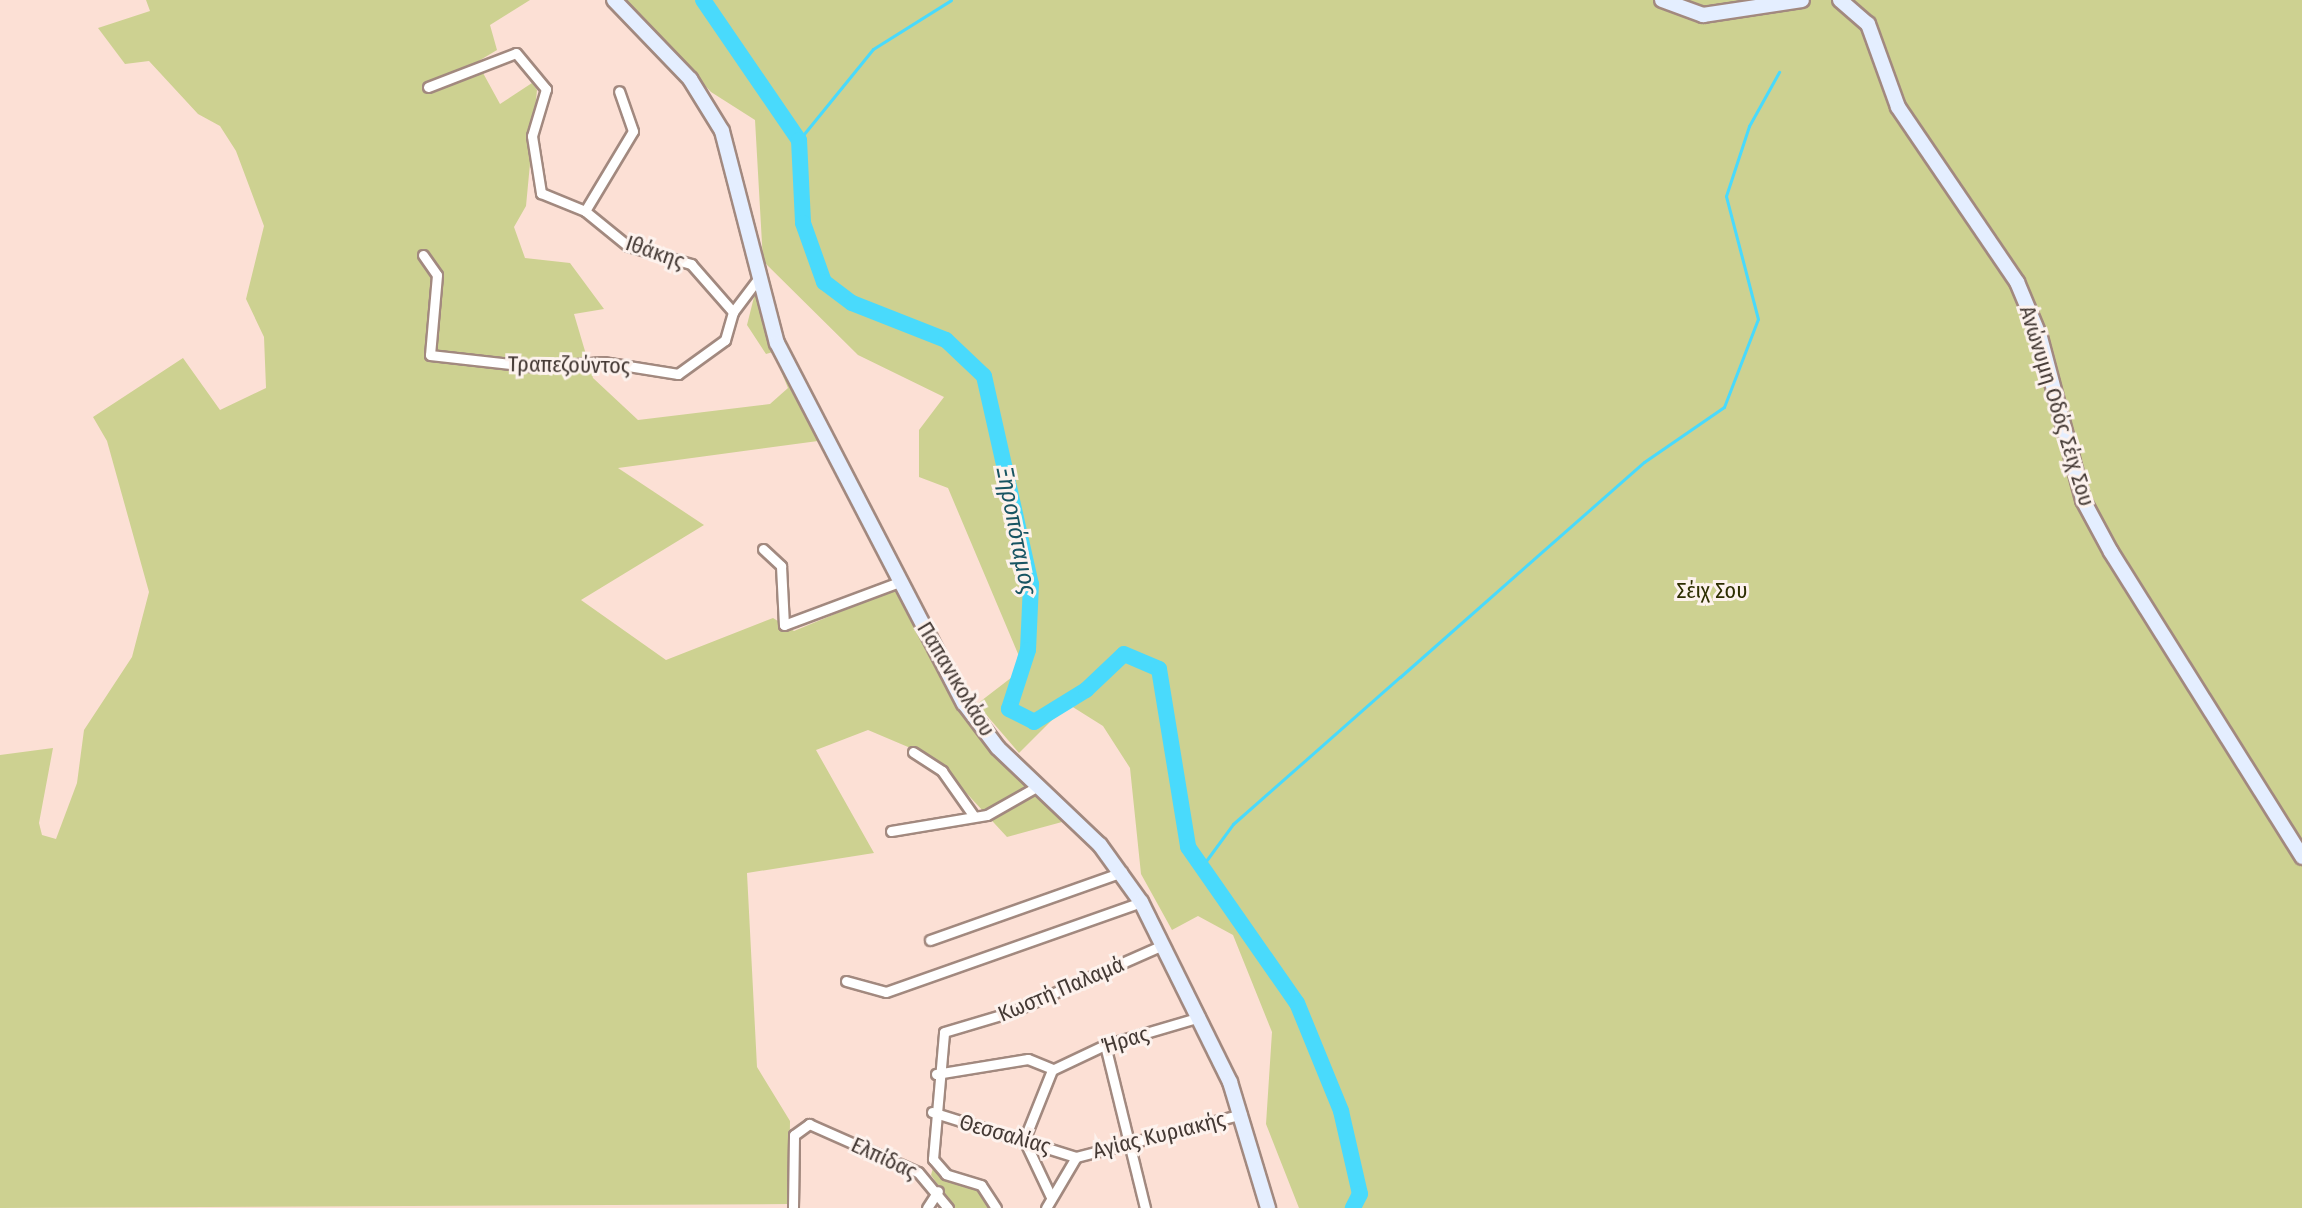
<!DOCTYPE html>
<meta charset="utf-8">
<style>
body{margin:0}
#map{position:relative;width:2302px;height:1208px;overflow:hidden;background:#fce0d5;font-family:"Fira Sans Condensed",sans-serif}
div>[style]{position:absolute}
.green>*{inset:0;background:#cdd191}
.stream>*{height:3px;margin:-1.5px;padding:0 1.5px;transform-origin:1.5px;border-radius:1.5px;background:#49dafc}
.river>*{height:16px;margin:-8px;padding:0 8px;transform-origin:8px;border-radius:8px;background:#49dafc}
.roads{filter:drop-shadow(2px 0 #a2897f) drop-shadow(-2px 0 #a2897f) drop-shadow(0 2px #a2897f) drop-shadow(0 -2px #a2897f)}
.street>*{height:9px;margin:-4.5px;padding:0 4.5px;transform-origin:4.5px;border-radius:4.5px;background:#fff}
.secondary>*{height:14px;margin:-7px;padding:0 7px;transform-origin:7px;border-radius:7px;background:#e4eeff}
span{translate:-50% -50%;white-space:nowrap;text-align:center;line-height:1.15;-webkit-text-stroke:6px #fdf2ed;paint-order:stroke}
.street-label{font-size:22px;color:#443934}
.park-label{font-size:22px;color:#2d2e01}
.water-label{font-size:24px;color:#185462;font-style:italic}
</style>
<div id="map">
<div class="green">
<i style="clip-path:polygon(146px 0,530px 0,490px 25px,497px 50px,477px 62px,500px 104px,532px 83px,537px 90px,526px 206px,514px 227px,525px 258px,570px 263px,604px 309px,574px 314px,593px 378px,638px 420px,770px 404px,788px 388px,773px 352px,766px 354px,747px 325px,755px 293px,818px 441px,618px 468px,704px 525px,581px 600px,666px 660px,773px 618px,794px 631px,900px 587px,969px 724px,1062px 822px,1007px 837px,934px 758px,868px 730px,816px 750px,874px 853px,747px 873px,757px 1067px,790px 1121px,789px 1204px,0 1208px,0 755px,53px 748px,39px 823px,42px 835px,56px 839px,77px 783px,84px 730px,132px 657px,149px 592px,107px 441px,93px 417px,183px 358px,220px 410px,266px 388px,264px 337px,246px 299px,264px 226px,236px 151px,220px 126px,198px 114px,149px 61px,125px 64px,98px 28px,150px 11px)"></i>
<i style="clip-path:polygon(625px 0,2302px 0,2302px 1208px,1299px 1208px,1266px 1124px,1272px 1032px,1233px 935px,1198px 916px,1172px 930px,1141px 874px,1130px 768px,1103px 726px,1068px 704px,1019px 753px,977px 704px,1024px 668px,948px 488px,919px 477px,919px 430px,944px 397px,858px 355px,763px 261px,755px 120px,711px 92px)"></i>
<i style="clip-path:polygon(933px 1168px,980px 1190px,992px 1208px,954px 1208px,931px 1175px)"></i>
</div>
<div class="stream">
<i style="left:799px;top:140px;width:117px;rotate:-50.9deg"></i>
<i style="left:873px;top:49px;width:92px;rotate:-32.1deg"></i>
<i style="left:1203px;top:865px;width:51px;rotate:-53.8deg"></i>
<i style="left:1233px;top:824px;width:222px;rotate:-41.4deg"></i>
<i style="left:1400px;top:677px;width:325px;rotate:-41.4deg"></i>
<i style="left:1644px;top:462px;width:97px;rotate:-34.5deg"></i>
<i style="left:1724px;top:407px;width:94px;rotate:-68.9deg"></i>
<i style="left:1758px;top:319px;width:127px;rotate:-104.6deg"></i>
<i style="left:1726px;top:196px;width:74px;rotate:-71.8deg"></i>
<i style="left:1749px;top:126px;width:62px;rotate:-60.9deg"></i>
</div>
<div class="river">
<i style="left:703px;top:0;width:170px;rotate:55.6deg"></i>
<i style="left:799px;top:140px;width:83px;rotate:87.2deg"></i>
<i style="left:803px;top:223px;width:63px;rotate:70.4deg"></i>
<i style="left:824px;top:282px;width:35px;rotate:37deg"></i>
<i style="left:852px;top:303px;width:101px;rotate:21.5deg"></i>
<i style="left:946px;top:340px;width:52px;rotate:43.5deg"></i>
<i style="left:984px;top:376px;width:213px;rotate:77.3deg"></i>
<i style="left:1031px;top:584px;width:66px;rotate:92.6deg"></i>
<i style="left:1028px;top:650px;width:62px;rotate:107.9deg"></i>
<i style="left:1009px;top:709px;width:28px;rotate:27deg"></i>
<i style="left:1034px;top:722px;width:61px;rotate:-31.6deg"></i>
<i style="left:1086px;top:690px;width:52px;rotate:-43.5deg"></i>
<i style="left:1124px;top:654px;width:38px;rotate:23deg"></i>
<i style="left:1159px;top:669px;width:180px;rotate:80.7deg"></i>
<i style="left:1188px;top:847px;width:190px;rotate:55.1deg"></i>
<i style="left:1297px;top:1003px;width:117px;rotate:67.8deg"></i>
<i style="left:1341px;top:1111px;width:85px;rotate:77.1deg"></i>
<i style="left:1360px;top:1194px;width:16px;rotate:117deg"></i>
</div>
<div class="roads">
<div class="street">
<i style="left:428px;top:87px;width:94px;rotate:-21.1deg"></i>
<i style="left:516px;top:53px;width:47px;rotate:50.2deg"></i>
<i style="left:546px;top:89px;width:49px;rotate:106.6deg"></i>
<i style="left:532px;top:136px;width:58px;rotate:81deg"></i>
<i style="left:541px;top:193px;width:48px;rotate:22.2deg"></i>
<i style="left:585px;top:211px;width:55px;rotate:39.1deg"></i>
<i style="left:628px;top:246px;width:66px;rotate:15.9deg"></i>
<i style="left:691px;top:264px;width:64px;rotate:48.8deg"></i>
<i style="left:733px;top:312px;width:39px;rotate:-53deg"></i>
<i style="left:585px;top:211px;width:93px;rotate:-59deg"></i>
<i style="left:633px;top:131px;width:42px;rotate:-109.3deg"></i>
<i style="left:423px;top:255px;width:24px;rotate:55deg"></i>
<i style="left:437px;top:275px;width:80px;rotate:95deg"></i>
<i style="left:430px;top:355px;width:108px;rotate:6.4deg"></i>
<i style="left:537px;top:367px;width:66px;rotate:-4.3deg"></i>
<i style="left:603px;top:362px;width:76px;rotate:9.1deg"></i>
<i style="left:678px;top:374px;width:58px;rotate:-35.9deg"></i>
<i style="left:725px;top:340px;width:29px;rotate:-74deg"></i>
<i style="left:763px;top:549px;width:25px;rotate:43deg"></i>
<i style="left:781px;top:566px;width:59px;rotate:87.1deg"></i>
<i style="left:784px;top:625px;width:123px;rotate:-20.5deg"></i>
<i style="left:913px;top:752px;width:35px;rotate:33deg"></i>
<i style="left:942px;top:771px;width:54px;rotate:54.8deg"></i>
<i style="left:891px;top:831px;width:97px;rotate:-9.5deg"></i>
<i style="left:987px;top:815px;width:59px;rotate:-29.6deg"></i>
<i style="left:930px;top:940px;width:204px;rotate:-19.5deg"></i>
<i style="left:846px;top:981px;width:41px;rotate:15.4deg"></i>
<i style="left:886px;top:992px;width:270px;rotate:-19.4deg"></i>
<i style="left:1105px;top:1045px;width:168px;rotate:76.2deg"></i>
<i style="left:936px;top:1074px;width:93px;rotate:-9.3deg"></i>
<i style="left:1028px;top:1059px;width:27px;rotate:22deg"></i>
<i style="left:932px;top:1112px;width:151px;rotate:17.4deg"></i>
<i style="left:1051px;top:1197px;width:63px;rotate:-115.3deg"></i>
<i style="left:1024px;top:1140px;width:75px;rotate:-68.2deg"></i>
<i style="left:1052px;top:1070px;width:59px;rotate:-25.3deg"></i>
<i style="left:1105px;top:1045px;width:99px;rotate:-16.4deg"></i>
<i style="left:793px;top:1208px;width:73px;rotate:-89.2deg"></i>
<i style="left:794px;top:1135px;width:19px;rotate:-36deg"></i>
<i style="left:809px;top:1124px;width:119px;rotate:23.8deg"></i>
<i style="left:918px;top:1172px;width:47px;rotate:50.2deg"></i>
<i style="left:927px;top:1208px;width:20px;rotate:-57deg"></i>
<i style="left:996px;top:1208px;width:27px;rotate:-123deg"></i>
<i style="left:981px;top:1185px;width:37px;rotate:-163deg"></i>
<i style="left:946px;top:1174px;width:20px;rotate:-131deg"></i>
<i style="left:933px;top:1159px;width:127px;rotate:-85deg"></i>
<i style="left:944px;top:1032px;width:70px;rotate:-16.6deg"></i>
<i style="left:1011px;top:1012px;width:166px;rotate:-23.8deg"></i>
<i style="left:1046px;top:1208px;width:59px;rotate:-59.5deg"></i>
<i style="left:1076px;top:1157px;width:171px;rotate:-14.5deg"></i>
</div>
<div class="secondary">
<i style="left:614px;top:0;width:110px;rotate:46.1deg"></i>
<i style="left:690px;top:79px;width:61px;rotate:58.4deg"></i>
<i style="left:722px;top:131px;width:219px;rotate:75.5deg"></i>
<i style="left:777px;top:343px;width:406px;rotate:62.6deg"></i>
<i style="left:964px;top:703px;width:56px;rotate:52.9deg"></i>
<i style="left:998px;top:748px;width:141px;rotate:43.6deg"></i>
<i style="left:1100px;top:845px;width:70px;rotate:54.3deg"></i>
<i style="left:1141px;top:902px;width:201px;rotate:63.7deg"></i>
<i style="left:1230px;top:1082px;width:132px;rotate:73.2deg"></i>
<i style="left:1662px;top:0;width:44px;rotate:20.1deg"></i>
<i style="left:1703px;top:15px;width:100px;rotate:-8.6deg"></i>
<i style="left:1840px;top:0;width:37px;rotate:41deg"></i>
<i style="left:1868px;top:24px;width:88px;rotate:70.1deg"></i>
<i style="left:1898px;top:107px;width:212px;rotate:55.8deg"></i>
<i style="left:2017px;top:282px;width:60px;rotate:67.3deg"></i>
<i style="left:2040px;top:337px;width:169px;rotate:75.2deg"></i>
<i style="left:2083px;top:500px;width:59px;rotate:61.7deg"></i>
<i style="left:2111px;top:552px;width:360px;rotate:57.9deg"></i>
</div>
</div>
<div class="street-label">
<span style="left:655px;top:252px;rotate:19deg">Ιθάκης</span>
<span style="left:569px;top:365px;rotate:1deg">Τραπεζούντος</span>
<span style="left:2057px;top:406px;rotate:73deg">Ανώνυμη Οδός Σέιχ Σου</span>
<span style="left:956px;top:679px;rotate:59deg">Παπανικολάου</span>
<span style="left:1061px;top:989px;rotate:-23deg">Κωστή Παλαμά</span>
<span style="left:1125px;top:1040px;rotate:-17deg">Ήρας</span>
<span style="left:1005px;top:1134px;rotate:16deg">Θεσσαλίας</span>
<span style="left:1159px;top:1135px;rotate:-14deg">Αγίας Κυριακής</span>
<span style="left:884px;top:1158px;rotate:25deg">Ελπίδας</span>
</div>
<div class="park-label">
<span style="left:1712px;top:591px">Σέιχ Σου</span>
</div>
<div class="water-label">
<span style="left:1016px;top:531px;rotate:79deg">Ξηροπόταμος</span>
</div>
</div>
